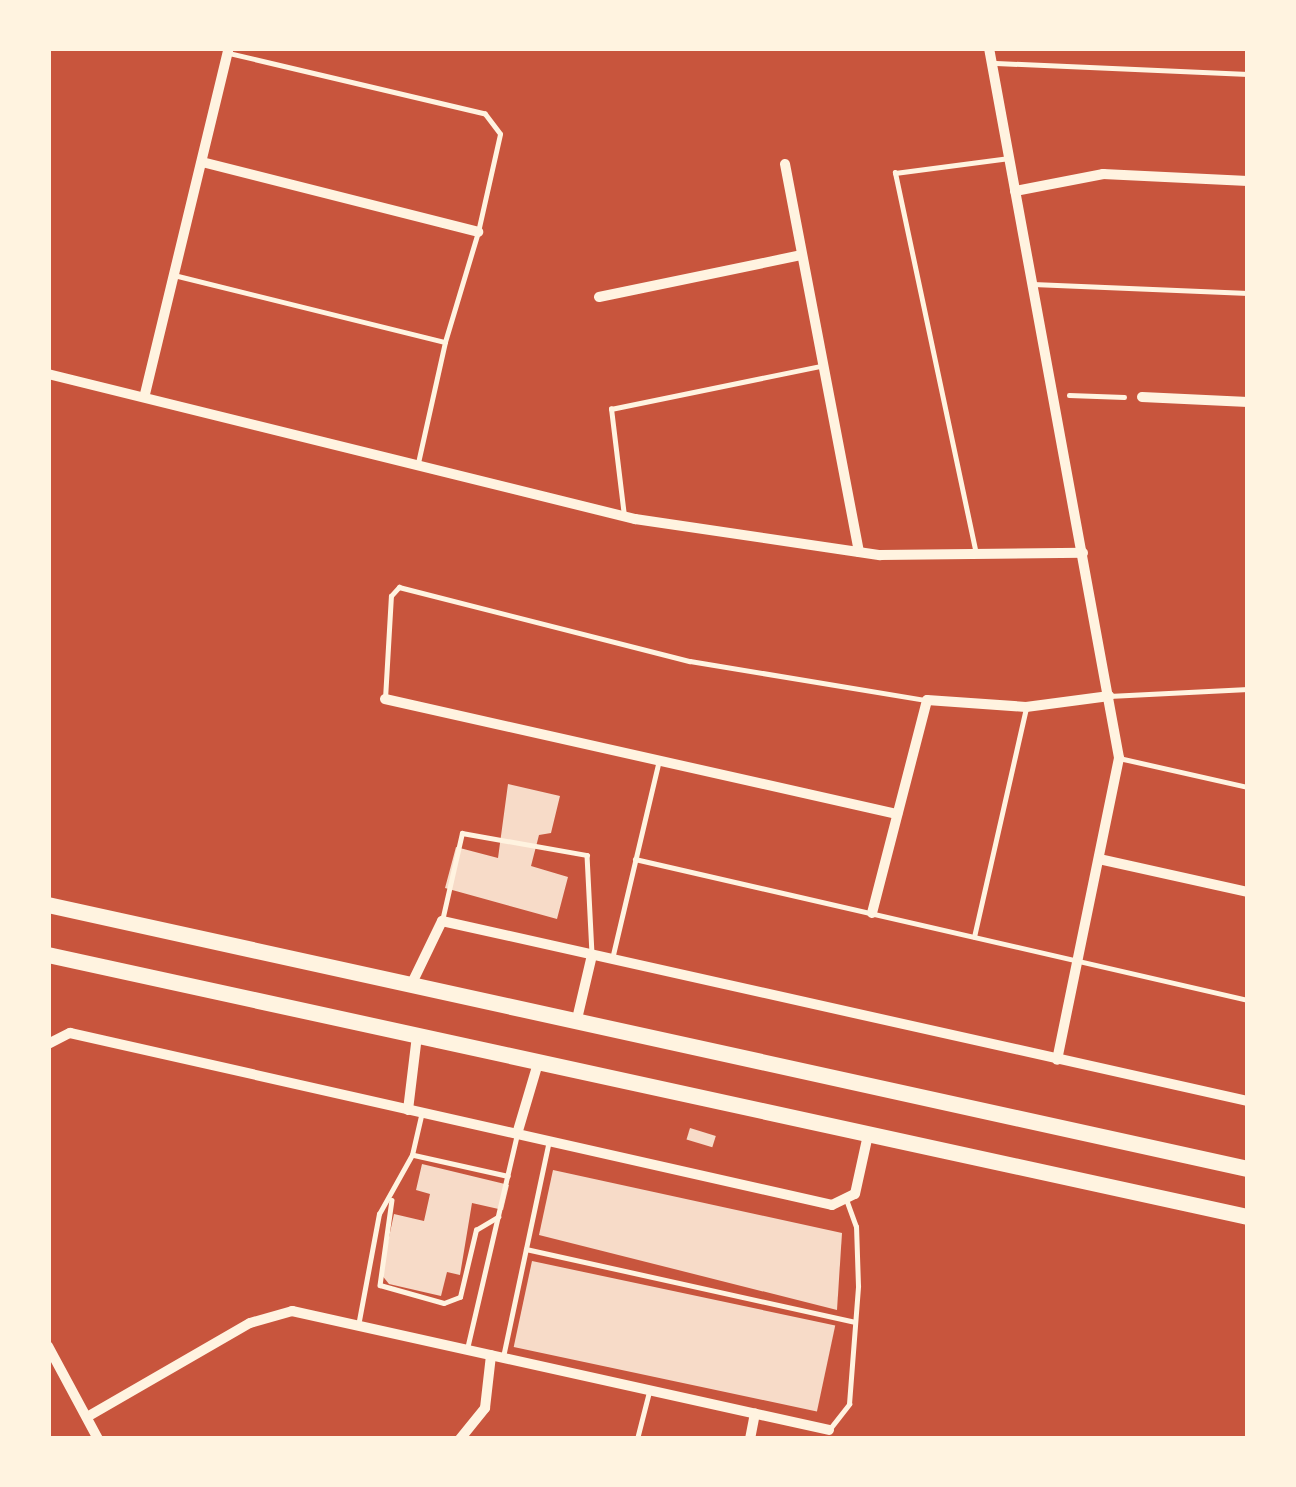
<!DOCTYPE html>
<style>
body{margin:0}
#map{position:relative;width:1296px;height:1487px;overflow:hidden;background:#c8553d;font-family:Cabin,sans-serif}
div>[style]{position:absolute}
.building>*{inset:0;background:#f7dbc8;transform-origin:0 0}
.path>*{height:4.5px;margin:-2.25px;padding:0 2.25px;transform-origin:2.25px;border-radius:2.25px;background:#fff3e0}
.service>*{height:4.5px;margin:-2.25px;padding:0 2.25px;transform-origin:2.25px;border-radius:2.25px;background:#fff3e0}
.minor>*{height:10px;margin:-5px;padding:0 5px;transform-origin:5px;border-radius:5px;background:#fff3e0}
.primary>*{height:16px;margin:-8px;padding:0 8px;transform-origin:8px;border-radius:8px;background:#fff3e0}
span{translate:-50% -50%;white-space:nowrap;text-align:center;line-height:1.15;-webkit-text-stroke:9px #fff3e0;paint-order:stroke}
.frame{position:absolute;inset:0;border:51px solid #fff3e0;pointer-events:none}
</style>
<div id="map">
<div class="building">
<i style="clip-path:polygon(508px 784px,560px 796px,551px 833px,539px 835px,531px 866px,568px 877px,557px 919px,445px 888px,456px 847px,498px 858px)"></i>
<i style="left:690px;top:1128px;width:27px;height:12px;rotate:17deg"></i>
<i style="clip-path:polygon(422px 1164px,509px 1185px,503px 1210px,472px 1203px,460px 1275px,447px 1272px,441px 1296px,389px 1284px,381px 1274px,394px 1214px,424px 1221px,430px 1194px,416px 1190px)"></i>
<i style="clip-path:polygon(553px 1170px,842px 1233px,837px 1310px,539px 1235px)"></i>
<i style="left:532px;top:1261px;width:310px;height:88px;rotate:12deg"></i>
</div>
<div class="path">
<i style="left:1069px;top:395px;width:55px;rotate:2.1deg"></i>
</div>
<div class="service">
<i style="left:996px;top:63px;width:252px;rotate:2.5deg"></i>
<i style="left:174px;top:275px;width:279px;rotate:13.9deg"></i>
<i style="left:445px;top:342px;width:115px;rotate:-73.3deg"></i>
<i style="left:478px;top:232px;width:100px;rotate:-77.3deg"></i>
<i style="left:500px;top:134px;width:25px;rotate:-127deg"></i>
<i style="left:485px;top:114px;width:260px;rotate:-166.7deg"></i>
<i style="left:1033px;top:284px;width:215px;rotate:2.4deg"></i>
<i style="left:418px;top:463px;width:124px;rotate:-77.4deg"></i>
<i style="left:624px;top:516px;width:108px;rotate:-96.9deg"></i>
<i style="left:611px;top:409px;width:214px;rotate:-11.6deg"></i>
<i style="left:976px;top:554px;width:390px;rotate:-102deg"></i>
<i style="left:895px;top:173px;width:115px;rotate:-7.5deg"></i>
<i style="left:1109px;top:696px;width:139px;rotate:-2.9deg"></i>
<i style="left:385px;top:699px;width:103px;rotate:-86.7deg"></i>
<i style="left:391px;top:596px;width:12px;rotate:-48deg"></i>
<i style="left:399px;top:587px;width:300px;rotate:14.3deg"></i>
<i style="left:690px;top:661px;width:239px;rotate:9.4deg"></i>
<i style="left:1119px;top:758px;width:132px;rotate:12.7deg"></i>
<i style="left:635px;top:859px;width:629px;rotate:12.95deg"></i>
<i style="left:442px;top:921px;width:90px;rotate:-77.2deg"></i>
<i style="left:462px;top:833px;width:127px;rotate:10deg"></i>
<i style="left:587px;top:855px;width:98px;rotate:87.1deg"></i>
<i style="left:974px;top:937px;width:234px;rotate:-77.2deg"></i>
<i style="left:612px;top:959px;width:204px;rotate:-76.7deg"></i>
<i style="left:414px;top:1155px;width:96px;rotate:12.6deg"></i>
<i style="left:392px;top:1200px;width:86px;rotate:98deg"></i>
<i style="left:380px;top:1285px;width:66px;rotate:15.7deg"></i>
<i style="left:444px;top:1303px;width:17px;rotate:-21deg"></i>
<i style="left:460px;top:1297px;width:69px;rotate:-76.6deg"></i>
<i style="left:476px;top:1230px;width:26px;rotate:-31deg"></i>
<i style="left:526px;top:1249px;width:337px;rotate:12.5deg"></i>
<i style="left:358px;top:1326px;width:114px;rotate:-79.4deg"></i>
<i style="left:379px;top:1214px;width:68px;rotate:-60.8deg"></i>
<i style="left:412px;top:1155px;width:40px;rotate:-77deg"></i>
<i style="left:467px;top:1349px;width:221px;rotate:-76.9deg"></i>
<i style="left:503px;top:1357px;width:216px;rotate:-78deg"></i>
<i style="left:829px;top:1430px;width:33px;rotate:-52deg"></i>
<i style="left:849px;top:1404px;width:118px;rotate:-85.6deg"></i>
<i style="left:858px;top:1286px;width:59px;rotate:-91.9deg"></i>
<i style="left:856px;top:1227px;width:29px;rotate:-110deg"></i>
<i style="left:637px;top:1439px;width:49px;rotate:-75.7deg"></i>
</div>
<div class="minor">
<i style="left:989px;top:48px;width:722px;rotate:79.62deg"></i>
<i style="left:1119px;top:758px;width:308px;rotate:101.6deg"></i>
<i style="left:202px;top:162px;width:285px;rotate:14.2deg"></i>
<i style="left:785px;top:164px;width:395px;rotate:79.2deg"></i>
<i style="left:1015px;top:191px;width:90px;rotate:-10.9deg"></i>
<i style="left:1103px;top:174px;width:145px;rotate:2.8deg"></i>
<i style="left:599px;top:297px;width:206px;rotate:-11.7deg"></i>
<i style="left:48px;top:374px;width:605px;rotate:13.88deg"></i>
<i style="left:635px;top:519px;width:248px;rotate:8.4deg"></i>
<i style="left:880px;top:555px;width:203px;rotate:-0.6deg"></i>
<i style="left:145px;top:394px;width:356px;rotate:-76.4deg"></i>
<i style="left:1142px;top:397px;width:106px;rotate:2.7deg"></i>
<i style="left:385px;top:699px;width:525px;rotate:12.66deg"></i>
<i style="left:1099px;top:859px;width:153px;rotate:12.5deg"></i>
<i style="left:872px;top:913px;width:220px;rotate:-75.5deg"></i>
<i style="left:927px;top:700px;width:99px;rotate:4deg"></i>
<i style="left:1026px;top:707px;width:84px;rotate:-7.5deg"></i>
<i style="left:412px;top:983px;width:69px;rotate:-64.2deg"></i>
<i style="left:442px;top:921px;width:826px;rotate:12.59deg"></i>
<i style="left:577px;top:1019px;width:66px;rotate:-76.8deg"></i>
<i style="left:48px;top:1044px;width:25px;rotate:-27deg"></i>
<i style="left:70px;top:1033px;width:781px;rotate:12.72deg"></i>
<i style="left:832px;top:1205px;width:25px;rotate:-26deg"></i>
<i style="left:855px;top:1194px;width:60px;rotate:-77.6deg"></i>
<i style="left:408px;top:1110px;width:75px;rotate:-83.1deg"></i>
<i style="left:517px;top:1134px;width:74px;rotate:-73.5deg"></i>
<i style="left:48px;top:1346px;width:106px;rotate:61.7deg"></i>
<i style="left:87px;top:1417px;width:188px;rotate:-30deg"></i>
<i style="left:250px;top:1323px;width:44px;rotate:-15.9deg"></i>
<i style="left:292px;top:1311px;width:550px;rotate:12.49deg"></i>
<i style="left:460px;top:1439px;width:40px;rotate:-51deg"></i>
<i style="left:485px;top:1408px;width:53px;rotate:-83.5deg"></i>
<i style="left:750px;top:1439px;width:26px;rotate:-79deg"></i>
</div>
<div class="primary">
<i style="left:48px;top:905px;width:1229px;rotate:12.41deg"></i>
<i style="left:48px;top:955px;width:1228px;rotate:12.32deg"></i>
</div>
<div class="frame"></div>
</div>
